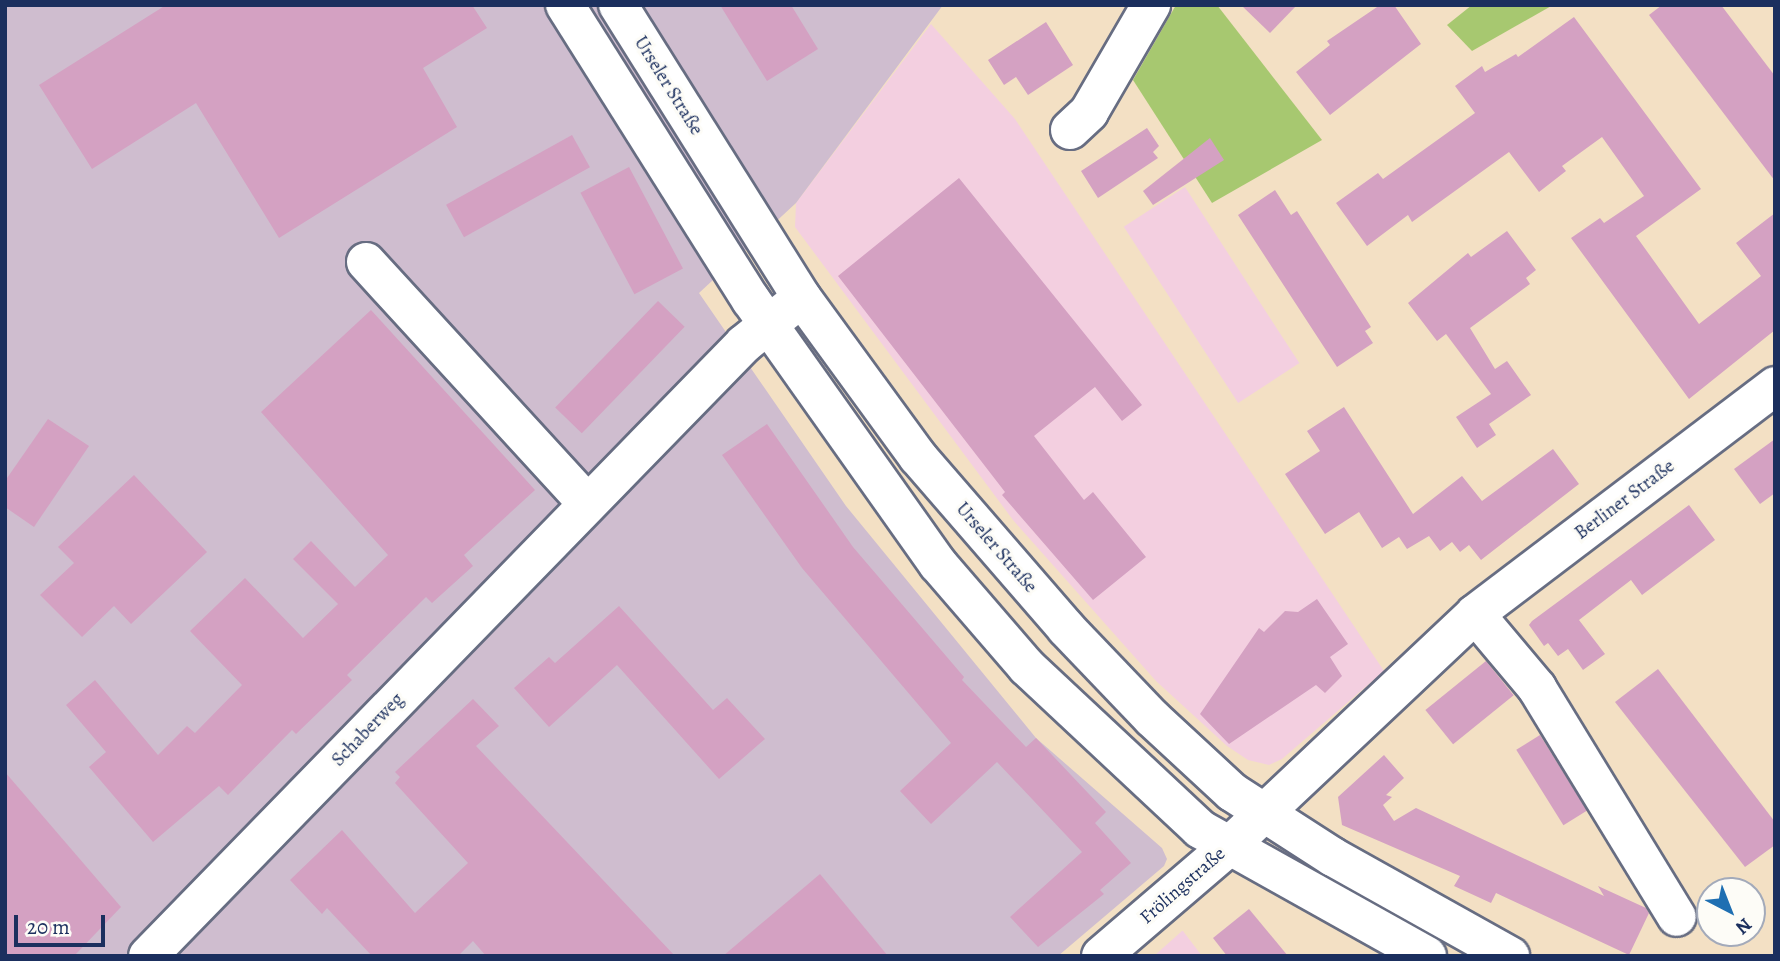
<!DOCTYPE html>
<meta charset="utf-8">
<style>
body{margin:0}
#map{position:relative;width:1780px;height:961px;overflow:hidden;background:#f3e0c4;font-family:Alegreya,serif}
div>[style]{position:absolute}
.built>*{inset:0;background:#f3cfe0;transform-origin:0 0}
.industrial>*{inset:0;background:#cfbdcf}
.green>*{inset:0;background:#a7c870}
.building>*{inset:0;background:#d4a1c2;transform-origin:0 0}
.roads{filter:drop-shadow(2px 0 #676d82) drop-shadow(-2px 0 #676d82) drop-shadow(0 2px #676d82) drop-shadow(0 -2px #676d82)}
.minor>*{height:38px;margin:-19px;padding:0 19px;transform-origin:19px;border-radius:19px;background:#fff}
span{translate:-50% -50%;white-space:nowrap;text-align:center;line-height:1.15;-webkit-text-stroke:6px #fdfcf7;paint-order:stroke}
.street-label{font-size:19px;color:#1b2f5e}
.frame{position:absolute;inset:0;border:7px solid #1b2f5e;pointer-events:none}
.north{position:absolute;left:1696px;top:877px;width:70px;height:70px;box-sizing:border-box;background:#fdfcf7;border:2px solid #a3aaba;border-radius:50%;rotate:138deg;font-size:19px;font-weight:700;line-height:28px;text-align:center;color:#1b2f5e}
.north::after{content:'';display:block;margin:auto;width:24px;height:32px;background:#1f6fb2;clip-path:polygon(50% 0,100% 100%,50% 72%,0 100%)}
.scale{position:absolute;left:14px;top:915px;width:91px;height:32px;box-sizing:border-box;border:4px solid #1b2f5e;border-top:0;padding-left:9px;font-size:21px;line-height:24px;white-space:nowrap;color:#1b2f5e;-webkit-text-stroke:5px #fdfcf7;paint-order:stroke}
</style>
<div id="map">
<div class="built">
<i style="clip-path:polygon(931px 24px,1015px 119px,1384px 671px,1282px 759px,1269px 765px,1248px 760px,1227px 746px,1156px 681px,1013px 520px,795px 227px,796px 203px)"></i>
<i style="left:1185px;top:187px;width:210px;height:73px;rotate:57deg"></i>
<i style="clip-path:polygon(1183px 931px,1202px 956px,1154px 956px,1182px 931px)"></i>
</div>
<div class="industrial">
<i style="clip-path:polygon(5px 5px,943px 5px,796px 203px,699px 293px,846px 506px,1036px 738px,1162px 848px,1167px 859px,1164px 866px,1058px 956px,5px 956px)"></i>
</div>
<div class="green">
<i style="clip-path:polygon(1176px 5px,1217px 5px,1322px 140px,1212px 203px,1133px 80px)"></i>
<i style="clip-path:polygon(1472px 5px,1553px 5px,1472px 51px,1447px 25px)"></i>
</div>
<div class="building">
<i style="clip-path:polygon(166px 5px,472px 5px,487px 28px,423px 68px,457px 127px,279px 238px,196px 103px,92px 169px,39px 85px)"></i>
<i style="clip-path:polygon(720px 5px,791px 5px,818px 49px,767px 81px)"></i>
<i style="clip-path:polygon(1241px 5px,1297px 5px,1270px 33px)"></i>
<i style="clip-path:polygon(1380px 5px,1394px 5px,1421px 44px,1330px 115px,1296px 72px,1330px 45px,1327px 41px)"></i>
<i style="clip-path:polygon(1662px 5px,1721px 5px,1775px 76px,1775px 181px,1649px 15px)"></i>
<i style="clip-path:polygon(1574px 17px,1701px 189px,1636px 236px,1699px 324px,1761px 276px,1736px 243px,1775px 213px,1775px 330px,1689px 399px,1571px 238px,1600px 218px,1604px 223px,1644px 196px,1602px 137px,1562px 166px,1566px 171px,1539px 192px,1509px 152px,1412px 222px,1408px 215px,1367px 246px,1336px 203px,1378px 173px,1383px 179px,1475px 113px,1455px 86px,1482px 66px,1485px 72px,1516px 54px,1518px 57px)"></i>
<i style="clip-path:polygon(1046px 22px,1073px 65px,1028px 95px,1016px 77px,1004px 85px,988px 60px)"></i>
<i style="clip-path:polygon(1147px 128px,1159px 146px,1153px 152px,1158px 158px,1098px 198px,1081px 171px)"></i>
<i style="left:572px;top:135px;width:37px;height:144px;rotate:61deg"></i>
<i style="clip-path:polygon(1210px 138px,1224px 160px,1153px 205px,1143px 191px)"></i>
<i style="left:629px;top:167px;width:115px;height:55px;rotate:62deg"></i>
<i style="clip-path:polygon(959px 178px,1142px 405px,1122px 421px,1095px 387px,1034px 436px,1084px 500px,1093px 492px,1146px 557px,1093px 600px,1002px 495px,1005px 492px,838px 276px)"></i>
<i style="clip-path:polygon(1275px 190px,1291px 215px,1297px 211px,1371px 327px,1365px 331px,1373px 343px,1337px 367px,1238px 215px)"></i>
<i style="clip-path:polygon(1507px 231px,1536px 270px,1526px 278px,1530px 284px,1470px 328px,1495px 369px,1507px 361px,1531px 395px,1489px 424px,1496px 435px,1477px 448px,1456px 417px,1491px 394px,1446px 334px,1437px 341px,1408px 303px,1468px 253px,1471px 257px)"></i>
<i style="left:658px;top:301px;width:37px;height:148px;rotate:44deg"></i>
<i style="clip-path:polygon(371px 310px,535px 490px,464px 555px,473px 566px,432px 603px,426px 597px,347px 675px,352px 680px,296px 734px,292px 730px,228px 795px,219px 786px,153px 842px,89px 767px,106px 752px,66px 705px,95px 680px,158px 755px,187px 726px,195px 733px,242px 685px,190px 631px,245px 578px,303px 638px,338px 604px,293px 559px,311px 541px,355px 587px,388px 555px,261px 412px)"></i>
<i style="clip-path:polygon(1344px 407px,1413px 514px,1462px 476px,1482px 501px,1553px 449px,1579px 484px,1481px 560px,1469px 545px,1460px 552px,1452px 542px,1440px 551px,1429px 536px,1407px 549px,1399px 537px,1382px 548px,1359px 512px,1325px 534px,1285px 474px,1320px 451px,1307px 431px)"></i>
<i style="clip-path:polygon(48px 419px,89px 446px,34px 527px,5px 507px,5px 481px)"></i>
<i style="clip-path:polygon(767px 424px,853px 547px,964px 677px,962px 680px,1026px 747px,1036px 738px,1106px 812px,1095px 823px,1131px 863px,1100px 890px,1104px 894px,1038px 947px,1010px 917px,1082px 852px,997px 762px,931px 824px,900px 791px,951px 743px,802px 568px,722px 455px)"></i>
<i style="clip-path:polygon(1775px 439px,1775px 493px,1760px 504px,1734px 469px)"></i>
<i style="clip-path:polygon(134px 475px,207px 552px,131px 624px,114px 606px,82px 637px,40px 595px,74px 563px,58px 547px)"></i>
<i style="clip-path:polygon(1689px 505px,1715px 540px,1642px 595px,1631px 580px,1579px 620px,1605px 654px,1583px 670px,1568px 649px,1558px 656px,1548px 643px,1544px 646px,1529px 625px,1532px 621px)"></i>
<i style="clip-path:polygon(1317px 599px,1348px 644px,1330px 657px,1342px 676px,1325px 693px,1316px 685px,1229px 744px,1200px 714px,1259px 628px,1264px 632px,1285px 611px,1298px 612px)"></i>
<i style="clip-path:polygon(619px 606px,713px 710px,727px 698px,765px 739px,719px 779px,617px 665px,549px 727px,514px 688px,549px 657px,555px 663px)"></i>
<i style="left:1486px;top:661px;width:44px;height:78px;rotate:51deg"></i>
<i style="clip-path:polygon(1658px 669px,1775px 822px,1775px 845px,1745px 867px,1615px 702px)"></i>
<i style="clip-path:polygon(473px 699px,499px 726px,476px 746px,675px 956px,486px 956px,473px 941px,458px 956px,372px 956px,327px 908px,322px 914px,290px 880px,342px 830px,415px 913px,468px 863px,395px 783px,400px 777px,395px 772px)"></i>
<i style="left:1540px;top:735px;width:89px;height:28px;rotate:58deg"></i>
<i style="clip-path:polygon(1384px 755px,1404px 778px,1386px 795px,1392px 797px,1383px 805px,1394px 821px,1416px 808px,1604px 896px,1598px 886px,1646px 908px,1649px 913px,1629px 955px,1496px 893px,1491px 903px,1454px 886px,1460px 876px,1342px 825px,1338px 797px)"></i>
<i style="clip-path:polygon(5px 772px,121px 907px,74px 956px,5px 956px)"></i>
<i style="clip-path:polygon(820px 874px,888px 956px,723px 956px)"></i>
<i style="clip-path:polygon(1249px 909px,1288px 956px,1227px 956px,1213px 938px)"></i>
</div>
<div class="roads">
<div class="minor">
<i style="left:565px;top:5px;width:349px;rotate:57.8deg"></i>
<i style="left:751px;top:300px;width:324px;rotate:54.7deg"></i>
<i style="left:938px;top:564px;width:136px;rotate:49.2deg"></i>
<i style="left:1027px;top:667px;width:237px;rotate:43.1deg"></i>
<i style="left:1200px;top:829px;width:260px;rotate:29.2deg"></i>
<i style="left:618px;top:5px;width:346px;rotate:57.9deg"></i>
<i style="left:802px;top:298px;width:197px;rotate:53.9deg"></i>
<i style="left:918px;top:457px;width:226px;rotate:49.1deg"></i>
<i style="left:1066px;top:628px;width:124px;rotate:46.3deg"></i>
<i style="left:1152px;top:718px;width:109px;rotate:42.8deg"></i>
<i style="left:1232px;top:792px;width:120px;rotate:32.8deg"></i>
<i style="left:1333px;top:857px;width:203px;rotate:29.2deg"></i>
<i style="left:1070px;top:130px;width:26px;rotate:-43deg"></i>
<i style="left:1089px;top:112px;width:124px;rotate:-59.9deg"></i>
<i style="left:366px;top:262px;width:327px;rotate:47.5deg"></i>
<i style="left:1475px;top:614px;width:97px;rotate:50deg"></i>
<i style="left:1537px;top:688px;width:268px;rotate:58.6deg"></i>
<i style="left:148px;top:956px;width:854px;rotate:-45.76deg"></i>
<i style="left:744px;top:344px;width:58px;rotate:-38.7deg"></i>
<i style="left:1101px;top:956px;width:166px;rotate:-40.6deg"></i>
<i style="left:1227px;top:848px;width:341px;rotate:-43.3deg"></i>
<i style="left:1475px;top:614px;width:377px;rotate:-37.2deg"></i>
</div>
</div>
<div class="street-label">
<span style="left:668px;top:86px;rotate:58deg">Urseler Straße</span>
<span style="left:1625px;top:500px;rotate:-37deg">Berliner Straße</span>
<span style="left:996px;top:548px;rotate:49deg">Urseler Straße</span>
<span style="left:368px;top:730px;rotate:-46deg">Schaberweg</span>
<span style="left:1183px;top:886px;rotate:-41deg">Frölingstraße</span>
</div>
<div class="frame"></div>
<div class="north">N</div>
<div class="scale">20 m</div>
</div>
